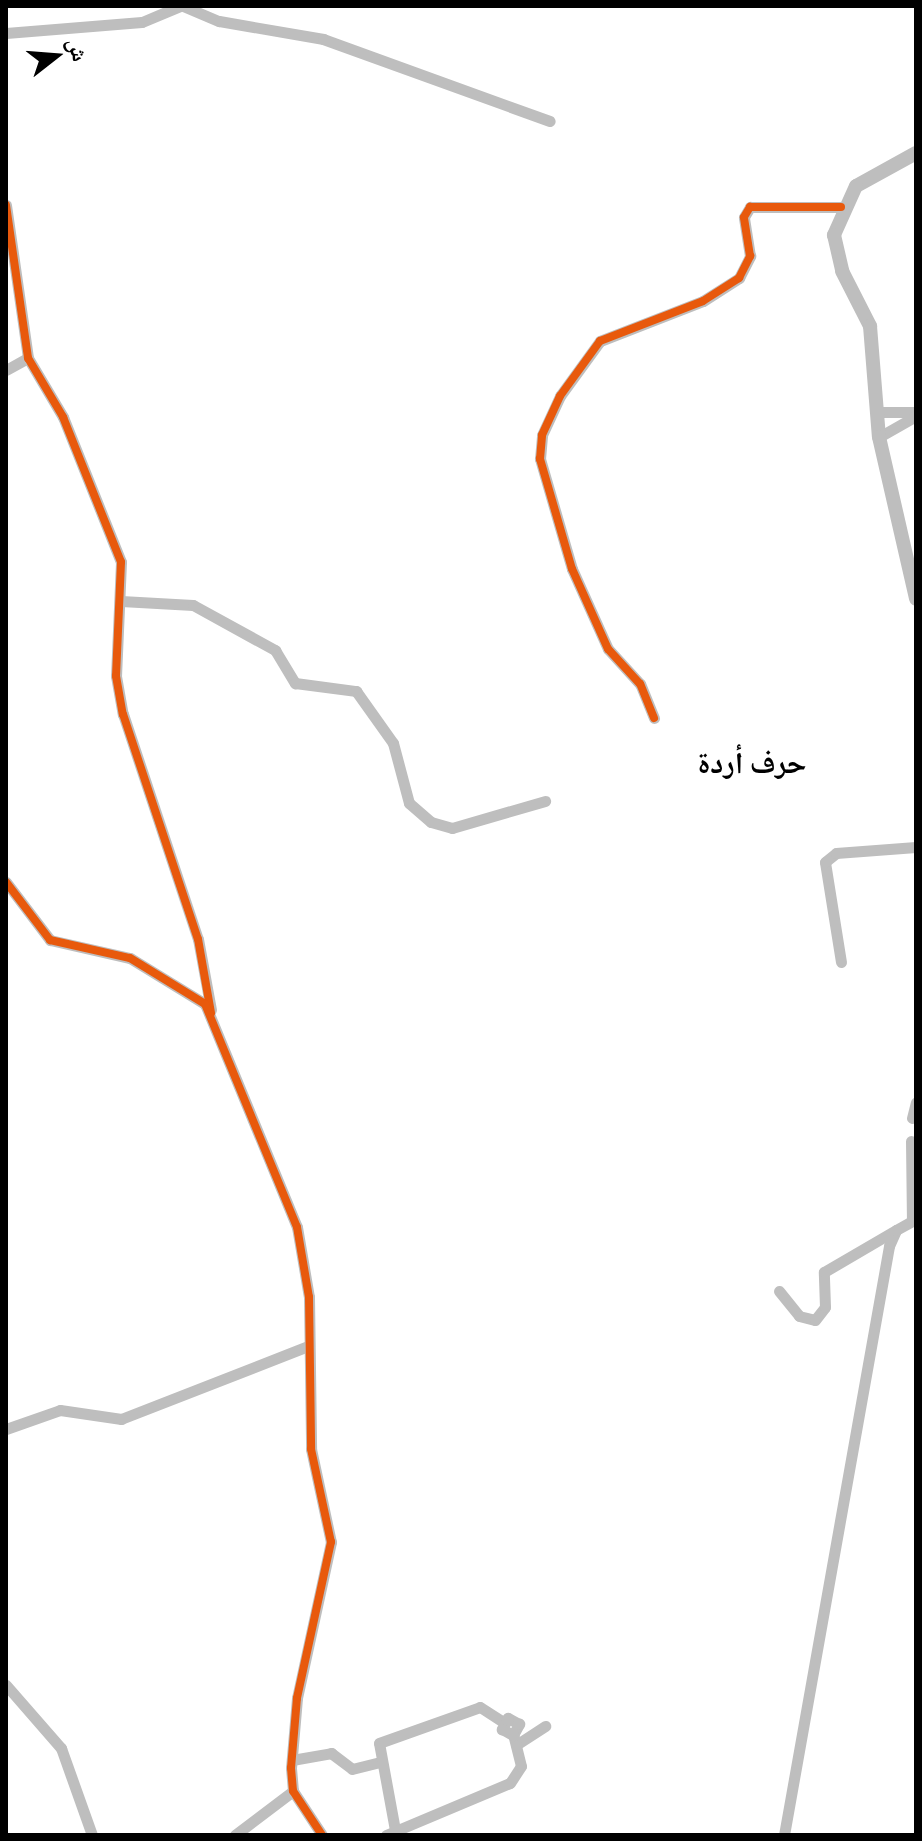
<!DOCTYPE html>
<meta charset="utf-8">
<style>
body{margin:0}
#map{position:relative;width:922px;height:1841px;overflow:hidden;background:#fff;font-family:"Exo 2","Noto Naskh Arabic",sans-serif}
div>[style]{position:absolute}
.minor>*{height:11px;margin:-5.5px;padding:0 5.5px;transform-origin:5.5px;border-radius:5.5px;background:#bebebe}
.major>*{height:14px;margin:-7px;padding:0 7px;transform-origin:7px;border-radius:7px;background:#bebebe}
.cycleway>*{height:8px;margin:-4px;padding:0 4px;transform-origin:4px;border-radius:4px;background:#e8590c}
span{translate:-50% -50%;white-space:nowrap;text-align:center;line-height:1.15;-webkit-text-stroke:6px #fff;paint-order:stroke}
.quarter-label{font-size:30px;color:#000;font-weight:700}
.frame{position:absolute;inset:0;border:8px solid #000;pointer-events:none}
.north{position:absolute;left:16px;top:16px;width:80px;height:80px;-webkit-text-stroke:6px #fff;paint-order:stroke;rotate:73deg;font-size:22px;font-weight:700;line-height:32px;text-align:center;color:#000}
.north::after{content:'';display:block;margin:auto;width:28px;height:36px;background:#000;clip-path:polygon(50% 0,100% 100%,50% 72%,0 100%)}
</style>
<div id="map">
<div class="minor">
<i style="left:183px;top:6px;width:39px;rotate:23deg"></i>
<i style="left:219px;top:21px;width:106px;rotate:9.8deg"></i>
<i style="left:323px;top:39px;width:241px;rotate:19.9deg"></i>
<i style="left:6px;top:33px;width:136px;rotate:-4.6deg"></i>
<i style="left:142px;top:22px;width:41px;rotate:-22.8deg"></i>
<i style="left:6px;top:205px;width:155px;rotate:81.8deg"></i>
<i style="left:28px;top:358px;width:69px;rotate:59.3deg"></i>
<i style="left:63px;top:417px;width:156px;rotate:68.2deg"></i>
<i style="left:121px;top:562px;width:114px;rotate:92.5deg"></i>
<i style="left:116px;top:676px;width:39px;rotate:80deg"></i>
<i style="left:123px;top:714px;width:237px;rotate:71.6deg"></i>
<i style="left:198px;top:939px;width:72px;rotate:79.6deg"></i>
<i style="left:6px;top:370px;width:25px;rotate:-29deg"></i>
<i style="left:876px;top:412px;width:38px"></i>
<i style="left:879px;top:437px;width:43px;rotate:-29.6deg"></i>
<i style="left:121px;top:601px;width:72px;rotate:3.2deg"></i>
<i style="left:193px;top:605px;width:94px;rotate:28.8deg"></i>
<i style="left:275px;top:650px;width:39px;rotate:59deg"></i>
<i style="left:295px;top:683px;width:62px;rotate:7.5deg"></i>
<i style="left:356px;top:691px;width:64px;rotate:54.6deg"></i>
<i style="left:393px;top:743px;width:62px;rotate:75.1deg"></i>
<i style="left:409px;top:803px;width:29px;rotate:41deg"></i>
<i style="left:431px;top:822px;width:22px;rotate:16deg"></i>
<i style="left:452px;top:828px;width:97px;rotate:-16.2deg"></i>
<i style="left:654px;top:718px;width:37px;rotate:-112deg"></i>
<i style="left:640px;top:684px;width:47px;rotate:-132.4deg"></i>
<i style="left:608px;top:649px;width:88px;rotate:-114.2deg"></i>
<i style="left:572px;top:569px;width:115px;rotate:-106.2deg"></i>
<i style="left:540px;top:459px;width:24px;rotate:-85deg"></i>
<i style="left:542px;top:435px;width:43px;rotate:-65.2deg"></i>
<i style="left:560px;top:396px;width:68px;rotate:-54deg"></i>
<i style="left:600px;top:341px;width:110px;rotate:-21.2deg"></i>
<i style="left:703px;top:301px;width:43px;rotate:-32.6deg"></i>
<i style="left:739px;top:278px;width:25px;rotate:-63deg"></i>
<i style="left:750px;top:256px;width:39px;rotate:-99deg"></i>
<i style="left:744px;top:217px;width:12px;rotate:-59deg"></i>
<i style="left:750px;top:207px;width:91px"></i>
<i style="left:6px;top:882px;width:73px;rotate:52.8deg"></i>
<i style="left:50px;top:940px;width:82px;rotate:12.7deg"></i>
<i style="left:130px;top:958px;width:88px;rotate:31.5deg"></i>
<i style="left:205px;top:1004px;width:241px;rotate:67.6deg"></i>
<i style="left:297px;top:1227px;width:71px;rotate:80.3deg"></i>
<i style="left:309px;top:1297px;width:152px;rotate:89.2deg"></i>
<i style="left:311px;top:1449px;width:95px;rotate:77.9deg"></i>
<i style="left:331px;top:1542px;width:160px;rotate:102.3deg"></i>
<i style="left:297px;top:1698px;width:70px;rotate:94.9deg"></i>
<i style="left:291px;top:1768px;width:23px;rotate:85deg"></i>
<i style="left:293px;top:1791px;width:53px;rotate:56.6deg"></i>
<i style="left:841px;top:962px;width:101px;rotate:-99.1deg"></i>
<i style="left:825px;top:862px;width:14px;rotate:-39deg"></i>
<i style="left:836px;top:853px;width:80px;rotate:-4.3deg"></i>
<i style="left:912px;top:1118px;width:16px;rotate:-76deg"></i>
<i style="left:911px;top:1141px;width:79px;rotate:89.3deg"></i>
<i style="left:779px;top:1291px;width:32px;rotate:51deg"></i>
<i style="left:799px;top:1316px;width:16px;rotate:14deg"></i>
<i style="left:815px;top:1320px;width:16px;rotate:-52deg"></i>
<i style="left:825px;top:1307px;width:35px;rotate:-92deg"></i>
<i style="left:824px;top:1272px;width:83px;rotate:-30.3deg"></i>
<i style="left:6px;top:1429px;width:57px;rotate:-19.4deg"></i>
<i style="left:60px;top:1410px;width:62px;rotate:8.4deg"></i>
<i style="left:121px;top:1419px;width:199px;rotate:-21.3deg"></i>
<i style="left:6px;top:1685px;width:84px;rotate:48.9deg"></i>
<i style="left:61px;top:1748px;width:92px;rotate:70.4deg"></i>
<i style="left:516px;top:1745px;width:35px;rotate:-33deg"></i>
<i style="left:292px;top:1760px;width:40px;rotate:-10deg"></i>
<i style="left:331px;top:1753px;width:26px;rotate:37deg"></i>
<i style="left:352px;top:1769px;width:29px;rotate:-14deg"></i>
<i style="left:395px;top:1830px;width:88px;rotate:-100.4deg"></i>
<i style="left:379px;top:1743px;width:107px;rotate:-19.6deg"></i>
<i style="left:480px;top:1707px;width:27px;rotate:33deg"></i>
<i style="left:235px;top:1835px;width:73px;rotate:-37.2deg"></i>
<i style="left:386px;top:1835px;width:134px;rotate:-22.8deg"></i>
<i style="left:510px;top:1783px;width:20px;rotate:-57deg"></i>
<i style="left:521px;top:1766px;width:32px;rotate:-104deg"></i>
<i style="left:513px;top:1735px;width:13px;rotate:-61deg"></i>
<i style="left:519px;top:1724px;width:13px;rotate:-151deg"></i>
<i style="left:508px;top:1718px;width:13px;rotate:119deg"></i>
<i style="left:502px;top:1729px;width:13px;rotate:29deg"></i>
<i style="left:784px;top:1835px;width:598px;rotate:-79.89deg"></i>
<i style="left:889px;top:1246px;width:17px;rotate:-66deg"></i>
<i style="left:896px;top:1230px;width:23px;rotate:-29deg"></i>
</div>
<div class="major">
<i style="left:916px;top:153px;width:68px;rotate:151.2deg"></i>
<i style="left:856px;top:186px;width:54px;rotate:114.2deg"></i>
<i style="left:834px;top:235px;width:37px;rotate:77deg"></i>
<i style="left:842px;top:271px;width:62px;rotate:63deg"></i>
<i style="left:870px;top:326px;width:111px;rotate:85.4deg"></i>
<i style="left:879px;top:437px;width:166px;rotate:77.1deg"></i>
</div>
<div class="cycleway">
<i style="left:6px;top:205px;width:155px;rotate:81.8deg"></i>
<i style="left:28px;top:358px;width:69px;rotate:59.3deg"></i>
<i style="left:63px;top:417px;width:156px;rotate:68.2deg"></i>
<i style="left:121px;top:562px;width:114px;rotate:92.5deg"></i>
<i style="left:116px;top:676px;width:39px;rotate:80deg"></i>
<i style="left:123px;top:714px;width:237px;rotate:71.6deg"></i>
<i style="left:198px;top:939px;width:75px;rotate:80deg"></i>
<i style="left:654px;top:718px;width:37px;rotate:-112deg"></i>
<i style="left:640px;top:684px;width:47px;rotate:-132.4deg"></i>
<i style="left:608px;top:649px;width:88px;rotate:-114.2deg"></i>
<i style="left:572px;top:569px;width:115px;rotate:-106.2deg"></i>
<i style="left:540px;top:459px;width:24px;rotate:-85deg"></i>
<i style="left:542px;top:435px;width:43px;rotate:-65.2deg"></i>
<i style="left:560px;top:396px;width:68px;rotate:-54deg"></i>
<i style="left:600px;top:341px;width:110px;rotate:-21.2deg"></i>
<i style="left:703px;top:301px;width:43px;rotate:-32.6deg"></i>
<i style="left:739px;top:278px;width:25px;rotate:-63deg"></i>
<i style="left:750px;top:256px;width:39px;rotate:-99deg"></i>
<i style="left:744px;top:217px;width:12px;rotate:-59deg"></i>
<i style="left:750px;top:207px;width:91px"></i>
<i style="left:6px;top:882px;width:73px;rotate:52.8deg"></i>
<i style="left:50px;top:940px;width:82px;rotate:12.7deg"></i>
<i style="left:130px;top:958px;width:88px;rotate:31.5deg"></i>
<i style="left:205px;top:1004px;width:241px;rotate:67.6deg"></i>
<i style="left:297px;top:1227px;width:71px;rotate:80.3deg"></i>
<i style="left:309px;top:1297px;width:152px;rotate:89.2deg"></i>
<i style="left:311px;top:1449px;width:95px;rotate:77.9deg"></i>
<i style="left:331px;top:1542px;width:160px;rotate:102.3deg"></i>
<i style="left:297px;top:1698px;width:70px;rotate:94.9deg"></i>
<i style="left:291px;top:1768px;width:23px;rotate:85deg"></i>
<i style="left:293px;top:1791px;width:53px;rotate:56.6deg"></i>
</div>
<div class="quarter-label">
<span style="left:752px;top:761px">حرف أردة</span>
</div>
<div class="frame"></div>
<div class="north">ش</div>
</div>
